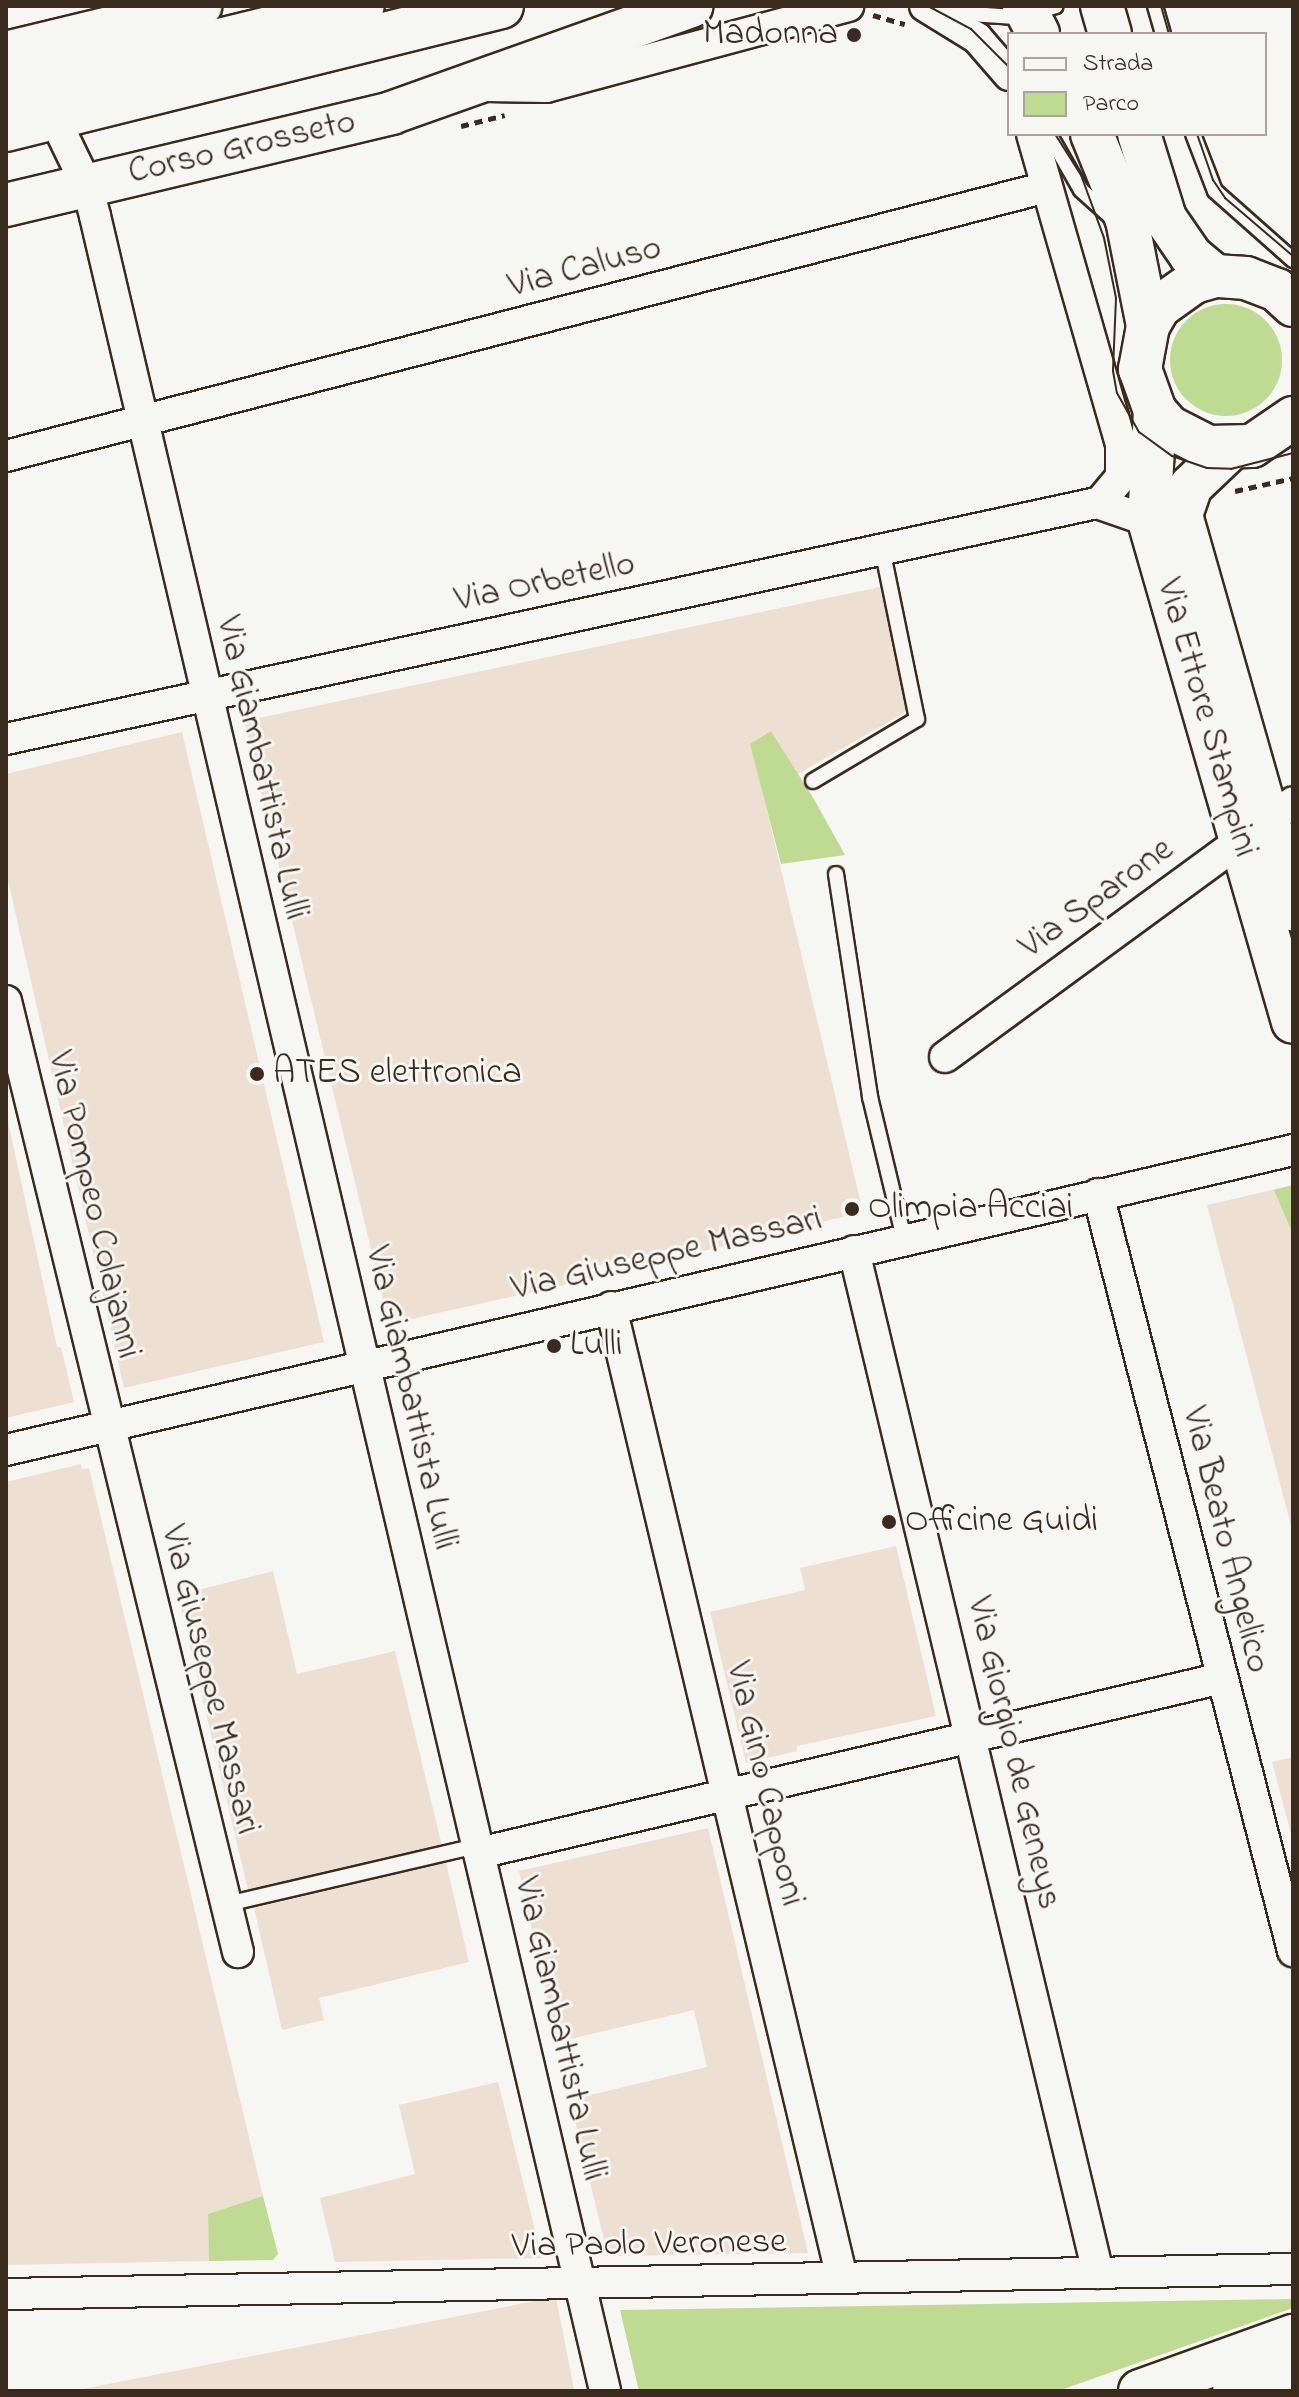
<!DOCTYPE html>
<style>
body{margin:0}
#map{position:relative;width:1299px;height:2397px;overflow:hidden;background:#f6f6f2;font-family:"Indie Flower",sans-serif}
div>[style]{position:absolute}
.built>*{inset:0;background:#ede0d2;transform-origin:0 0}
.green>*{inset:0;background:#bfda91}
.round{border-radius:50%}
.path>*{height:5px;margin-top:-2.5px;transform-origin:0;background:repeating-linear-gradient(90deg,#3b2a1e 0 8px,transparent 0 14px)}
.roads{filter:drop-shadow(2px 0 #3b2a1e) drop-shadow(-2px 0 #3b2a1e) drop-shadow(0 2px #3b2a1e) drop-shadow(0 -2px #3b2a1e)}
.lane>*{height:14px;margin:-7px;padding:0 7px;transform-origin:7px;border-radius:7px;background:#f6f6f2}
.street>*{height:30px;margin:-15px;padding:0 15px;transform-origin:15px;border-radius:15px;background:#f6f6f2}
.secondary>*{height:42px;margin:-21px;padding:0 21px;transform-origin:21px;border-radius:21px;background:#f6f6f2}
.primary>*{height:44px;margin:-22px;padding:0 22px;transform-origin:22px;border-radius:22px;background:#f6f6f2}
.tram>*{height:2px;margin:-1px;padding:0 1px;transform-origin:1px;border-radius:1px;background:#3b2a1e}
.dots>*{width:22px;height:22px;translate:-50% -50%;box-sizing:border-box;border:4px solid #f6f6f2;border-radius:50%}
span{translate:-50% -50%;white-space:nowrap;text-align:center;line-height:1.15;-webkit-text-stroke:6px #f6f6f2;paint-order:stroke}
.poi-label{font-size:36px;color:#3b2a1e}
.right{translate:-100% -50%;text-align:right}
.left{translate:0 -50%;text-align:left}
.street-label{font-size:36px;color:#3b2a1e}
.frame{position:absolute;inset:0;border:8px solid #3b2a1e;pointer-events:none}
.legend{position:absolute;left:1007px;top:32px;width:260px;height:104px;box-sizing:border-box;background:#f6f6f2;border:2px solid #aba49d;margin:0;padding:10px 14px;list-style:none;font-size:24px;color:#3b2a1e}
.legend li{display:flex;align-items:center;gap:16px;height:40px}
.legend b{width:40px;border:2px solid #aba49d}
</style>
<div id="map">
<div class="built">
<i style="clip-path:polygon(880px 587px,909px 710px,798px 774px,771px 731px,751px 744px,863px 1212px,691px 1254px,687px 1245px,600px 1265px,575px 1271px,577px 1282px,389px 1324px,244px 721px)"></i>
<i style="clip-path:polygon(182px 732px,324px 1342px,124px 1388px,6px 872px,6px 774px)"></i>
<i style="clip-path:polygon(6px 1112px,57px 1347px,61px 1347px,74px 1402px,6px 1418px)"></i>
<i style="clip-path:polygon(1293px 1185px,1293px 1533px,1207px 1205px)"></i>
<i style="clip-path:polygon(81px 1464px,82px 1469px,89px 1468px,263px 2196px,208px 2214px,209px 2261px,6px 2265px,6px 1482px)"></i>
<i style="clip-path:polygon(896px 1546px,936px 1716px,797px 1746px,797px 1751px,746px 1763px,710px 1612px,805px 1590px,800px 1568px)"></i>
<i style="clip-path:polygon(273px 1571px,297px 1674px,395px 1651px,442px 1846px,248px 1890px,178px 1595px)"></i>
<i style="clip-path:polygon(1293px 1757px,1293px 1841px,1272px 1762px)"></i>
<i style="clip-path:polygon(708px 1828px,808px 2253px,608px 2256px,570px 2100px,707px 2067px,694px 2010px,557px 2042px,519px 1871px)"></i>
<i style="clip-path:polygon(446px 1863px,469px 1962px,319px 1998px,324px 2020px,282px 2030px,254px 1908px)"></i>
<i style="clip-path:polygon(498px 2082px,542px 2258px,335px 2262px,320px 2198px,415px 2174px,399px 2105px)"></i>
<i style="left:556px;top:2297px;width:96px;height:550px;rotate:79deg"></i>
</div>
<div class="green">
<i class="round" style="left:1170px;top:304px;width:112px;height:112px"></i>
<i style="clip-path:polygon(771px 731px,815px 801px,845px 855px,781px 864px,750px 744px)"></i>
<i style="clip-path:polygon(1293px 1185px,1293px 1234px,1274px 1190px)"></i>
<i style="clip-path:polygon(263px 2196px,278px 2254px,273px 2260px,209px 2261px,208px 2214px)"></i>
<i style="clip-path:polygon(1293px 2299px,1293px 2308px,1058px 2391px,639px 2391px,620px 2310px)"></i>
</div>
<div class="path">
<i style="left:873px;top:15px;width:33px;rotate:16deg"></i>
<i style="left:461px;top:126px;width:45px;rotate:-14deg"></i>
<i style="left:1235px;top:491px;width:59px;rotate:-12.6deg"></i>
</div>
<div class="roads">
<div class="lane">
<i style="left:1155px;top:6px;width:29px;rotate:74deg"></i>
<i style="left:956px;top:13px;width:59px;rotate:3.9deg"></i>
<i style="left:1015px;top:17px;width:42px;rotate:-15deg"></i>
<i style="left:1049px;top:134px;width:64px;rotate:60.3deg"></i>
<i style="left:1081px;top:190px;width:39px;rotate:42deg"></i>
<i style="left:1193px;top:134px;width:61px;rotate:68.9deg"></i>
<i style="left:1215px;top:191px;width:104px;rotate:41.5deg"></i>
<i style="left:813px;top:781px;width:121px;rotate:-30.8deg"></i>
<i style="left:917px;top:719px;width:174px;rotate:-101.6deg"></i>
<i style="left:836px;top:874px;width:226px;rotate:81.3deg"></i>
<i style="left:870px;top:1097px;width:146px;rotate:76.5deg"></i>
<i style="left:227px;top:1904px;width:257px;rotate:-13.1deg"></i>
</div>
<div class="street">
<i style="left:925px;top:6px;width:61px;rotate:31.6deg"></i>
<i style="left:977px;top:38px;width:49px;rotate:49.1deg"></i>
<i style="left:486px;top:86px;width:60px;rotate:1deg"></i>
<i style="left:546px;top:87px;width:313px;rotate:-15deg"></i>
<i style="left:46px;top:101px;width:94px;rotate:64.2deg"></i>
<i style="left:87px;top:186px;width:31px;rotate:75deg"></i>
<i style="left:95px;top:216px;width:2234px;rotate:76.8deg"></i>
<i style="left:1032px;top:134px;width:323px;rotate:74deg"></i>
<i style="left:1121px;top:444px;width:33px;rotate:90deg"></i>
<i style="left:1121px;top:477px;width:33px;rotate:130deg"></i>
<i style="left:6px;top:456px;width:1075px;rotate:-14.49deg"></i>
<i style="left:6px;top:739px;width:1116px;rotate:-12.21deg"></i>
<i style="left:1097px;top:503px;width:55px;rotate:19.1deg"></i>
<i style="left:6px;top:1001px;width:979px;rotate:76.29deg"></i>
<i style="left:945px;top:1057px;width:431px;rotate:-36.2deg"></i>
<i style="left:1098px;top:1194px;width:782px;rotate:75.55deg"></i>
<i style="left:854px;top:1251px;width:1051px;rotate:76.57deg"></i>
<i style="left:611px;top:1307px;width:998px;rotate:76.62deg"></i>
<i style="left:6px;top:1450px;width:1322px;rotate:-13.12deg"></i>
<i style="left:479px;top:1853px;width:763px;rotate:-13.25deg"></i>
<i style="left:6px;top:2294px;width:1287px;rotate:-1.11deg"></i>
</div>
<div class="secondary">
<i style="left:1024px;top:6px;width:31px;rotate:63deg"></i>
<i style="left:1102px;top:6px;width:29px;rotate:74deg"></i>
<i style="left:6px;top:53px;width:200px;rotate:-13.6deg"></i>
<i style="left:1092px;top:134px;width:93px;rotate:67.9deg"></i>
<i style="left:1127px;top:220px;width:108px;rotate:78.8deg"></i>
<i style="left:1139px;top:134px;width:88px;rotate:72.8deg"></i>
<i style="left:1165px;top:218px;width:46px;rotate:55.6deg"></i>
<i style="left:1191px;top:256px;width:31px;rotate:40deg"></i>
<i style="left:6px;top:205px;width:396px;rotate:-13.4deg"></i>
<i style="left:391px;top:113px;width:319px;rotate:-19.6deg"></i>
<i style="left:1293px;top:305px;width:22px;rotate:-137deg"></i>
<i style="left:1277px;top:290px;width:33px;rotate:-159deg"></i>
<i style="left:1246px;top:278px;width:31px;rotate:-176deg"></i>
<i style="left:1215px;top:276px;width:22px;rotate:164deg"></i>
<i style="left:1194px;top:282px;width:43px;rotate:144.5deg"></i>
<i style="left:1159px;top:307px;width:22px;rotate:120deg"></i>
<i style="left:1148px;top:326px;width:44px;rotate:100.5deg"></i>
<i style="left:1140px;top:369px;width:45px;rotate:70.3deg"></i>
<i style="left:1155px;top:411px;width:21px;rotate:49deg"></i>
<i style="left:1169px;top:427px;width:44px;rotate:27.1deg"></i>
<i style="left:1208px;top:447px;width:44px;rotate:-1.3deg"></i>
<i style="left:1252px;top:446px;width:50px;rotate:-34.3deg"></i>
<i style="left:1155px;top:411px;width:110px;rotate:93.1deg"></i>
<i style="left:1149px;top:521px;width:521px;rotate:73.96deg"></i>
<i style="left:1230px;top:449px;width:54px;rotate:136.5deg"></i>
<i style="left:1191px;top:486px;width:31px;rotate:109deg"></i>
<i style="left:1181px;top:515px;width:410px;rotate:74.1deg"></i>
<i style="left:1140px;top:2391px;width:163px;rotate:-19.8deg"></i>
<i style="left:1234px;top:2391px;width:63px;rotate:-20.4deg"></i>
</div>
<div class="primary">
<i style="left:6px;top:93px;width:366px;rotate:-13.7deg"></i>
<i style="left:6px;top:129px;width:510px;rotate:-13.95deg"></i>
</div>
</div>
<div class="tram">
<i style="left:928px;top:6px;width:49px;rotate:28.1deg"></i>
<i style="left:971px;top:29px;width:54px;rotate:45deg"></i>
<i style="left:1161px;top:6px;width:29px;rotate:74deg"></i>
<i style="left:1055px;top:134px;width:49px;rotate:57.6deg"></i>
<i style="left:1081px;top:175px;width:67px;rotate:69.9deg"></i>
<i style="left:1104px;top:238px;width:61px;rotate:78.7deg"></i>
<i style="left:1116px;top:298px;width:73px;rotate:92.4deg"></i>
<i style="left:1113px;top:371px;width:22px;rotate:80deg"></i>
<i style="left:1117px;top:393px;width:45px;rotate:60.6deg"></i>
<i style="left:1139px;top:432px;width:41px;rotate:36deg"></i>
<i style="left:1172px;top:456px;width:37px;rotate:19deg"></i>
<i style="left:1207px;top:468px;width:24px;rotate:2deg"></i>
<i style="left:1231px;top:469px;width:64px;rotate:-14.5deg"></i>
<i style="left:1197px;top:134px;width:49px;rotate:70.8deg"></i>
<i style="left:1213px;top:180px;width:22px;rotate:56deg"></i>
<i style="left:1225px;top:198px;width:89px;rotate:40.5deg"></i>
</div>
<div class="dots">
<i style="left:854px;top:35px;background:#3b2a1e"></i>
<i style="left:257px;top:1074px;background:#3b2a1e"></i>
<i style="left:852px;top:1209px;background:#3b2a1e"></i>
<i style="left:554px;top:1346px;background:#3b2a1e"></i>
<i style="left:889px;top:1522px;background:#3b2a1e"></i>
</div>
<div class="poi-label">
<span class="right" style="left:838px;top:35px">Madonna</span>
<span class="left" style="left:273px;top:1074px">ATES elettronica</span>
<span class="left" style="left:868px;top:1209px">Olimpia Acciai</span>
<span class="left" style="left:570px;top:1346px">Lulli</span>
<span class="left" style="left:905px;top:1522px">Officine Guidi</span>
</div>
<div class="street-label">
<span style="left:242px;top:148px;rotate:-13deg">Corso Grosseto</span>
<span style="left:585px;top:268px;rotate:-15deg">Via Caluso</span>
<span style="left:545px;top:583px;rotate:-12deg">Via Orbetello</span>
<span style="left:1206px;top:718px;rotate:74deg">Via Ettore Stampini</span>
<span style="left:261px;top:768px;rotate:77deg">Via Giambattista Lulli</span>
<span style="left:1097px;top:899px;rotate:-36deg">Via Sparone</span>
<span style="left:93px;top:1205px;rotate:77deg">Via Pompeo Colajanni</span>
<span style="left:667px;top:1255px;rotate:-13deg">Via Giuseppe Massari</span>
<span style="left:410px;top:1398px;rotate:77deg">Via Giambattista Lulli</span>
<span style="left:1225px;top:1540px;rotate:76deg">Via Beato Angelico</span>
<span style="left:209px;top:1680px;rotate:76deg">Via Giuseppe Massari</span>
<span style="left:1013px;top:1753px;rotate:77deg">Via Giorgio de Geneys</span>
<span style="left:764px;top:1784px;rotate:77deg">Via Gino Capponi</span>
<span style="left:559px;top:2029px;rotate:77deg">Via Giambattista Lulli</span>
<span style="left:649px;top:2245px;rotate:-1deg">Via Paolo Veronese</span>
</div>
<div class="frame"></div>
<ul class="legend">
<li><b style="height:10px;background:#f6f6f2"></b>Strada</li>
<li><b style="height:22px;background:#bfda91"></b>Parco</li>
</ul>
</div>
